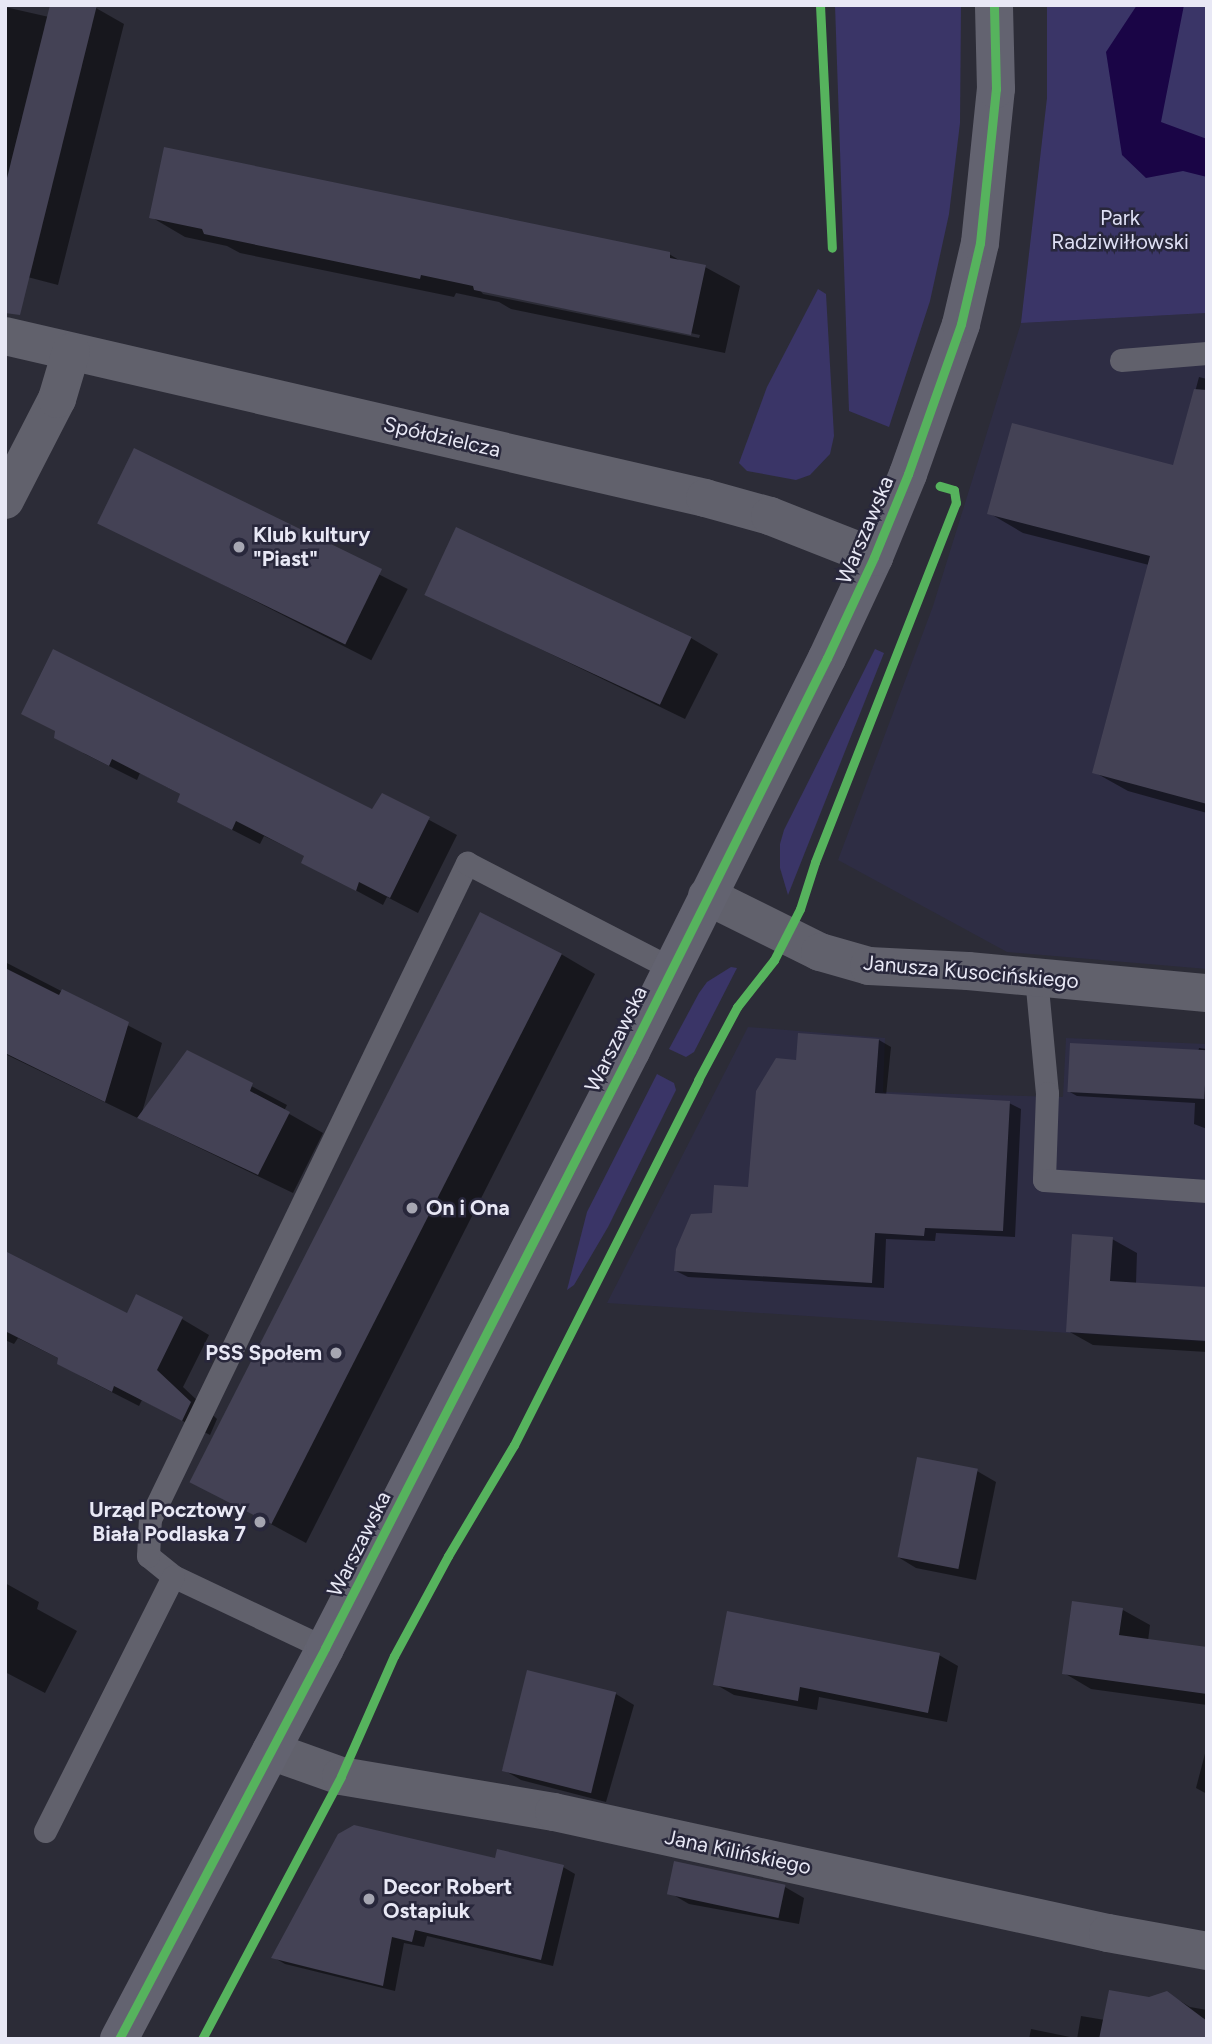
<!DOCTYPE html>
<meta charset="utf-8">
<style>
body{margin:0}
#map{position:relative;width:1212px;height:2044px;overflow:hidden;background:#2c2c37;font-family:Figtree,sans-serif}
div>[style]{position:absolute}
.built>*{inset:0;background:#2e2d44}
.green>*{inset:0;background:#3a3567}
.water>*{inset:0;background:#1a0546}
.shadow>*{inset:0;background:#0007;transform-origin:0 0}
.building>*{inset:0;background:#444255;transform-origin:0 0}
.lane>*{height:23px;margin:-11.5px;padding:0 11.5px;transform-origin:11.5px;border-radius:11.5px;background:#61616c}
.street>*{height:38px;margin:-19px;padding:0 19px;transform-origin:19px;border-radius:19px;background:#61616c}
.secondary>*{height:38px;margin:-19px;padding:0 19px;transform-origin:19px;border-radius:19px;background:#636370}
.cycleway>*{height:9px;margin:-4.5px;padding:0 4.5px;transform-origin:4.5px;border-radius:4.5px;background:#56b35d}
.dots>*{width:19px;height:19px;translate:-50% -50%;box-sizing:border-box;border:4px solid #28273b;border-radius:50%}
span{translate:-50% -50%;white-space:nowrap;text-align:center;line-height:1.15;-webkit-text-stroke:5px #28273b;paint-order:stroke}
.park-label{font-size:21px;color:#dedff4}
.street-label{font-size:21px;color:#e8e8f5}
.poi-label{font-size:21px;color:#e8e8f5;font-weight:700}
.left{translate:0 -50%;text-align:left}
.right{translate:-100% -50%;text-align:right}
.frame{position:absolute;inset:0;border:7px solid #e8e8f5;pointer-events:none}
</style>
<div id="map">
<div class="built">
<i style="clip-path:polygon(1207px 313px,1207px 969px,1007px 952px,838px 860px,933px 606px,1021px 323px)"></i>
<i style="clip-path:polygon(748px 1027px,885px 1038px,883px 1092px,1063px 1097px,1066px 1038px,1207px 1044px,1207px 1342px,607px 1303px)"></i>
</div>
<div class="green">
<i style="clip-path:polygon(835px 5px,961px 5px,960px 123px,949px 214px,930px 301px,889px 427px,849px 411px)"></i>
<i style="clip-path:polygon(1047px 5px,1207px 5px,1207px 313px,1021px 323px,1047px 98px)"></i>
<i style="clip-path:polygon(818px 289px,826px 294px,834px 436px,830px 454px,810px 475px,796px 480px,747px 471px,739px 463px,767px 387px)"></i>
<i style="clip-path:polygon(875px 649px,884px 653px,788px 895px,780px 868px,780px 844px,784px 830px)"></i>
<i style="clip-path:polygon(731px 967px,737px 968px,694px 1052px,686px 1057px,669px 1049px,699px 993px,707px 982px)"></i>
<i style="clip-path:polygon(657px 1074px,674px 1083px,676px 1090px,608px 1227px,574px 1285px,567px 1290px,587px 1212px)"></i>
</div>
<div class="water">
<i style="clip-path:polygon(1137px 5px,1184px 5px,1161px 122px,1207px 139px,1207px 177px,1183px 171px,1146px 178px,1122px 155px,1106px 52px)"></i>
</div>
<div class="shadow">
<i style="clip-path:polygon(5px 7px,49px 17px,96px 8px,124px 24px,58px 285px,16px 274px,5px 268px)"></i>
<i style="clip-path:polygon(evenodd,151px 217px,669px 254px,684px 263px,705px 267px,740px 286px,725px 353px,511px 309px,499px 302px,456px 293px,454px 297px,240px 253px,227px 246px,185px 237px,151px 217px,479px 289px,700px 335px,699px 338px,483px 294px,479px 289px)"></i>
<i style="clip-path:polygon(1199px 377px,1207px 379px,1207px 813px,1128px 791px,1094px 772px,1149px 565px,1023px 533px,989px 513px,1175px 467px)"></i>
<i style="left:135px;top:450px;width:306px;height:80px;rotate:27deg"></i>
<i style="clip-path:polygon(429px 595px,691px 638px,718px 654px,685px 719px)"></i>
<i style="clip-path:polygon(83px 753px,373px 812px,383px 795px,457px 835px,418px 913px,387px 897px,383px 905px,303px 862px,305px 856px,264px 836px,260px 844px,207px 817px,182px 795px,140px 773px,137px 780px)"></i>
<i style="clip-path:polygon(561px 954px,595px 974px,306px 1543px,193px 1482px)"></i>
<i style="clip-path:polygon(5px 962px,162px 1043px,141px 1116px,187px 1052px,287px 1105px,284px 1111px,323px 1133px,293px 1193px,5px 1054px)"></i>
<i style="clip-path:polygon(879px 1040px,891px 1047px,886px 1096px,1009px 1103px,1021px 1109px,1015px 1237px,936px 1233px,935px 1241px,886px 1239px,884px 1288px,688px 1277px,676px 1271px,714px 1215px,750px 1188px,798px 1062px)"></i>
<i style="clip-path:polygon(1199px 1048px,1207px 1049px,1207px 1129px,1194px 1124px,1195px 1103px,1077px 1096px,1068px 1091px,1198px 1052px)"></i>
<i style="clip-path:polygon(1112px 1239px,1137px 1253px,1136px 1284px,1207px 1288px,1207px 1352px,1093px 1345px,1068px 1331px)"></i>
<i style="clip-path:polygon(5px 1253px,128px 1315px,182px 1319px,209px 1335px,183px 1387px,217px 1419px,210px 1435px,142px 1400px,139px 1406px,86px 1379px,59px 1363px,60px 1359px,18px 1338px,14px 1344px,5px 1340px)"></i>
<i style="clip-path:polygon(977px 1471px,996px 1482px,976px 1580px,916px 1568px,898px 1557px)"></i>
<i style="clip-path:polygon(5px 1583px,39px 1602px,37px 1609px,77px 1631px,45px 1693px,5px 1672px)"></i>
<i style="clip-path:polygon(1123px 1610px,1150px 1625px,1148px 1641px,1207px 1649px,1207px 1705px,1091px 1689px,1064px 1673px)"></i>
<i style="clip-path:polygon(939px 1655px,958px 1666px,947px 1722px,819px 1697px,817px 1710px,734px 1695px,715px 1684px)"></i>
<i style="clip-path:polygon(616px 1694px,634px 1705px,606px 1802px,521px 1780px,502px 1769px)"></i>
<i style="clip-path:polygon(1207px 1746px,1207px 1794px,1196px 1788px)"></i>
<i style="clip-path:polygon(497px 1860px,563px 1867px,575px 1874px,553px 1966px,427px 1936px,424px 1947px,404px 1943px,395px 1991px,285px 1964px,273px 1957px)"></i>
<i style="clip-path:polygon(785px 1887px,804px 1898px,799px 1924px,689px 1904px,670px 1893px)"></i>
<i style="clip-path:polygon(1167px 1993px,1190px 2007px,1207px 2010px,1207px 2039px,1077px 2039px,1081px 2016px,1105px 2020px)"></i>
<i style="clip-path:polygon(1031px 2029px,1075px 2038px,1075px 2039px,1029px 2039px)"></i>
</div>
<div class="building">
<i style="clip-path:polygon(50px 5px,97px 5px,20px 315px,5px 313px,5px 186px)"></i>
<i style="clip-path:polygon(164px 147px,670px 252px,670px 258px,706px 265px,691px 335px,474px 290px,473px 286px,421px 275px,420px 279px,204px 234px,202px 229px,149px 218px)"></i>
<i style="clip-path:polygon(1194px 389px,1207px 390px,1207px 804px,1092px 773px,1150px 556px,987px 514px,1012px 423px,1173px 465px)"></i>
<i style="left:134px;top:448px;width:276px;height:84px;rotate:26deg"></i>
<i style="left:456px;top:527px;width:260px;height:75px;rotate:25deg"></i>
<i style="clip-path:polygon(53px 649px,372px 809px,382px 793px,430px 817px,390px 898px,359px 882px,356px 891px,301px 863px,304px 856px,236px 821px,232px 830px,177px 802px,180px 794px,112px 759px,109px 766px,54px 738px,55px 731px,21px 714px)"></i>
<i style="left:480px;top:912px;width:92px;height:640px;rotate:27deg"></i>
<i style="clip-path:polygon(5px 968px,59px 995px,62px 989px,129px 1022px,105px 1102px,5px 1053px)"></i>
<i style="clip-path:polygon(798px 1033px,879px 1039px,875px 1093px,1010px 1101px,1003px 1231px,925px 1228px,924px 1236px,875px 1233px,872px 1283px,674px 1271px,676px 1249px,691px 1214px,712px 1213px,714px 1185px,748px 1187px,756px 1091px,776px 1058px,796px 1060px)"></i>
<i style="left:1070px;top:1043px;width:137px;height:49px;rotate:3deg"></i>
<i style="clip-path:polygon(187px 1050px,253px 1083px,250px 1091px,290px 1112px,258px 1175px,137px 1118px)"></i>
<i style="clip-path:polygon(1072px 1234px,1113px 1237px,1110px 1281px,1207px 1287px,1207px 1341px,1066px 1332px)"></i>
<i style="clip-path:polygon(5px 1251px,127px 1313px,136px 1294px,183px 1317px,157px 1370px,191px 1402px,182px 1421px,114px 1386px,112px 1392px,57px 1364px,58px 1358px,5px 1331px)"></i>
<i style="left:917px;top:1457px;width:62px;height:102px;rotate:11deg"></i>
<i style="clip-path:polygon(1072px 1601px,1123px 1608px,1119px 1635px,1207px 1647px,1207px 1694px,1062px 1674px)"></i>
<i style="clip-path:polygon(727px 1611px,940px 1653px,928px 1713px,800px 1687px,798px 1701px,713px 1685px)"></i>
<i style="left:527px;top:1670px;width:92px;height:104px;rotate:14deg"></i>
<i style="clip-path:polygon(354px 1825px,495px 1858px,497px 1849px,564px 1865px,541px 1960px,415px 1930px,412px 1942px,392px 1937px,383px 1986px,271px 1958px,338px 1834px)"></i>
<i style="left:674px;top:1861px;width:114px;height:34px;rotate:12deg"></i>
<i style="clip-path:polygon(1109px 1990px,1149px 1997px,1167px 1991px,1207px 2021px,1207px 2039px,1099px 2039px)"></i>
</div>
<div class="lane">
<i style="left:1121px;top:360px;width:86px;rotate:-4.7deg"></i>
<i style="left:1036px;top:977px;width:117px;rotate:84.6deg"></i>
<i style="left:1047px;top:1093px;width:87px;rotate:92deg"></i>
<i style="left:1044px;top:1180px;width:163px;rotate:3.9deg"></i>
<i style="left:325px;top:1648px;width:168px;rotate:-154.7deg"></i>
<i style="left:173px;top:1576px;width:32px;rotate:-141deg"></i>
<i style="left:148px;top:1556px;width:37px;rotate:-87deg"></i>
<i style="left:150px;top:1519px;width:729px;rotate:-64.21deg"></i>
<i style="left:467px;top:863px;width:229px;rotate:27.3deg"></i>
<i style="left:45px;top:1831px;width:285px;rotate:-63.3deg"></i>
</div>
<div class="street">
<i style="left:5px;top:336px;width:719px;rotate:13.03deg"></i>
<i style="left:705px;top:498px;width:67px;rotate:15.5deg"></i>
<i style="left:770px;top:516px;width:112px;rotate:21.5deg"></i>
<i style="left:5px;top:500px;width:114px;rotate:-62.8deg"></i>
<i style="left:57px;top:399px;width:49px;rotate:-73.4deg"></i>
<i style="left:707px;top:896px;width:126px;rotate:26.4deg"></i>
<i style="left:820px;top:952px;width:51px;rotate:15.9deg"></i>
<i style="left:869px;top:966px;width:99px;rotate:2.9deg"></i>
<i style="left:968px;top:971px;width:240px;rotate:5.3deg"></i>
<i style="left:271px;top:1751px;width:74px;rotate:19.7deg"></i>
<i style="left:341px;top:1776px;width:216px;rotate:9.6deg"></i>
<i style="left:554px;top:1812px;width:567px;rotate:12.32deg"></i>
<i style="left:1108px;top:1933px;width:101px;rotate:10.3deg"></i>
</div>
<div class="secondary">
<i style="left:119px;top:2039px;width:442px;rotate:-62.2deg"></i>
<i style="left:325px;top:1648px;width:671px;rotate:-62.86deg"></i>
<i style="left:631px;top:1051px;width:439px;rotate:-63.5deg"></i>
<i style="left:827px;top:658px;width:111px;rotate:-65deg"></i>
<i style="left:874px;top:557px;width:90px;rotate:-67.7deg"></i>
<i style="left:908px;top:474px;width:159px;rotate:-70.5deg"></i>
<i style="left:961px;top:324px;width:83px;rotate:-76.8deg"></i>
<i style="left:980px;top:243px;width:155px;rotate:-84.1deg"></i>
<i style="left:996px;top:89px;width:84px;rotate:-91.4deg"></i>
</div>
<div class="cycleway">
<i style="left:820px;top:5px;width:243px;rotate:87.2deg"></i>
<i style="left:119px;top:2039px;width:442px;rotate:-62.2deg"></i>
<i style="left:325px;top:1648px;width:671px;rotate:-62.86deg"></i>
<i style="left:631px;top:1051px;width:439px;rotate:-63.5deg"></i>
<i style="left:827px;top:658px;width:111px;rotate:-65deg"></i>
<i style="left:874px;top:557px;width:90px;rotate:-67.7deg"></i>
<i style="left:908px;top:474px;width:159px;rotate:-70.5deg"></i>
<i style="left:961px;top:324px;width:83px;rotate:-76.8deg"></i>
<i style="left:980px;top:243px;width:155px;rotate:-84.1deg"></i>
<i style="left:996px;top:89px;width:84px;rotate:-91.4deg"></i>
<i style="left:202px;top:2039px;width:297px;rotate:-62.1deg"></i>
<i style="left:341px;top:1776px;width:131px;rotate:-66.2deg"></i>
<i style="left:394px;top:1656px;width:114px;rotate:-61.6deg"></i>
<i style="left:448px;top:1556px;width:129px;rotate:-59.3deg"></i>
<i style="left:514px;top:1445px;width:409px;rotate:-63.2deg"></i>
<i style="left:698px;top:1080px;width:83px;rotate:-61.9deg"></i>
<i style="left:737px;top:1007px;width:60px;rotate:-51.8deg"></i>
<i style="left:774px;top:960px;width:57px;rotate:-63deg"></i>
<i style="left:800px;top:909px;width:49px;rotate:-72.3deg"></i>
<i style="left:815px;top:862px;width:386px;rotate:-68.6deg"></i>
<i style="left:956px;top:503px;width:13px;rotate:-99deg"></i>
<i style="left:954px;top:490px;width:15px;rotate:-164deg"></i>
</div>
<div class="dots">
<i style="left:239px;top:547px;background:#a6a6b2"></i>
<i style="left:412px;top:1208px;background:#a6a6b2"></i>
<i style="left:336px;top:1353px;background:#a6a6b2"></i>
<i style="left:260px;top:1522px;background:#a6a6b2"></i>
<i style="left:369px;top:1899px;background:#a6a6b2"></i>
</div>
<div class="park-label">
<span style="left:1120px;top:230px">Park<br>Radziwiłłowski</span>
</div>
<div class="street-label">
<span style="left:442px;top:437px;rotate:13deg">Spółdzielcza</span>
<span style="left:865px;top:530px;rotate:-67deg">Warszawska</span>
<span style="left:971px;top:972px;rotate:5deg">Janusza Kusocińskiego</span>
<span style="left:616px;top:1039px;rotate:-64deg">Warszawska</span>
<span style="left:359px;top:1544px;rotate:-63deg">Warszawska</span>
<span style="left:738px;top:1852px;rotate:12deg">Jana Kilińskiego</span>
</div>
<div class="poi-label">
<span class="left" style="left:253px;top:547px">Klub kultury<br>"Piast"</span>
<span class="left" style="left:426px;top:1208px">On i Ona</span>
<span class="right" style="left:322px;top:1353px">PSS Społem</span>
<span class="right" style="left:246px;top:1522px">Urząd Pocztowy<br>Biała Podlaska 7</span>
<span class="left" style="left:383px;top:1899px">Decor Robert<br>Ostapiuk</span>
</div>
<div class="frame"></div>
</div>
